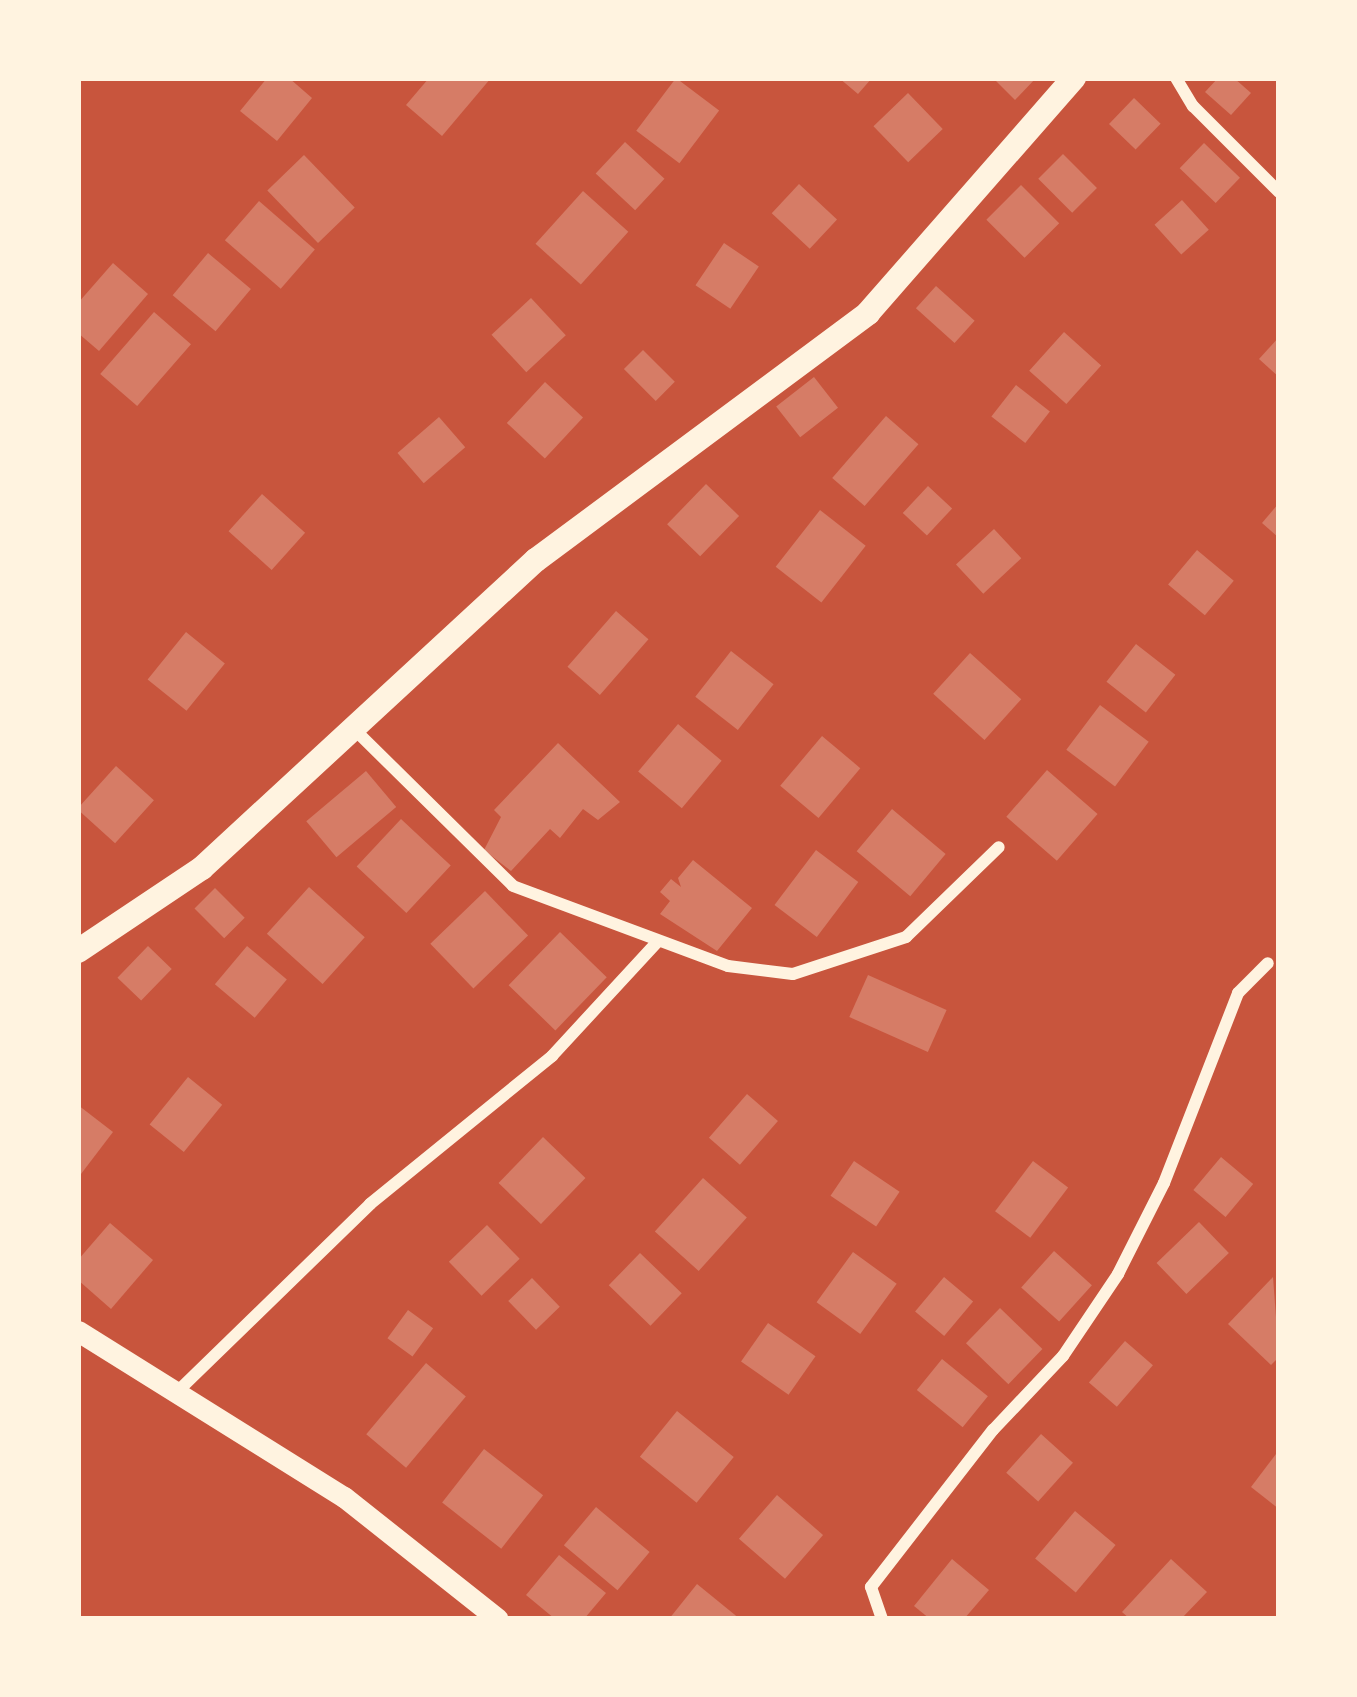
<!DOCTYPE html>
<style>
body{margin:0}
#map{position:relative;width:1357px;height:1697px;overflow:hidden;background:#c8553d;font-family:Ubuntu,sans-serif}
div>[style]{position:absolute}
.building>*{inset:0;background:#d67c66;transform-origin:0 0}
.minor>*{height:12px;margin:-6px;padding:0 6px;transform-origin:6px;border-radius:6px;background:#fff3e0}
.tertiary>*{height:21px;margin:-10.5px;padding:0 10.5px;transform-origin:10.5px;border-radius:10.5px;background:#fff3e0}
.secondary>*{height:24px;margin:-12px;padding:0 12px;transform-origin:12px;border-radius:12px;background:#fff3e0}
span{translate:-50% -50%;white-space:nowrap;text-align:center;line-height:1.15;-webkit-text-stroke:12px #fff3e0;paint-order:stroke}
.frame{position:absolute;inset:0;border:81px solid #fff3e0;pointer-events:none}
</style>
<div id="map">
<div class="building">
<i style="clip-path:polygon(267px 78px,289px 78px,312px 98px,277px 141px,240px 111px)"></i>
<i style="clip-path:polygon(429px 78px,491px 78px,442px 136px,406px 105px)"></i>
<i style="left:676px;top:78px;width:54px;height:66px;rotate:37deg"></i>
<i style="clip-path:polygon(839px 78px,872px 78px,858px 94px)"></i>
<i style="clip-path:polygon(993px 78px,1036px 78px,1015px 100px)"></i>
<i style="clip-path:polygon(1218px 78px,1234px 78px,1251px 93px,1231px 115px,1205px 92px)"></i>
<i style="left:908px;top:93px;width:50px;height:48px;rotate:46deg"></i>
<i style="left:1134px;top:98px;width:37px;height:36px;rotate:44deg"></i>
<i style="left:625px;top:142px;width:54px;height:43px;rotate:43deg"></i>
<i style="left:1204px;top:143px;width:50px;height:35px;rotate:44deg"></i>
<i style="left:1063px;top:154px;width:48px;height:35px;rotate:45deg"></i>
<i style="left:304px;top:155px;width:73px;height:51px;rotate:46deg"></i>
<i style="left:799px;top:184px;width:52px;height:40px;rotate:43deg"></i>
<i style="left:1021px;top:185px;width:54px;height:49px;rotate:45deg"></i>
<i style="left:583px;top:191px;width:61px;height:71px;rotate:42deg"></i>
<i style="left:1182px;top:200px;width:40px;height:37px;rotate:48deg"></i>
<i style="left:259px;top:201px;width:74px;height:52px;rotate:41deg"></i>
<i style="left:724px;top:243px;width:42px;height:51px;rotate:34deg"></i>
<i style="left:208px;top:253px;width:56px;height:55px;rotate:40deg"></i>
<i style="clip-path:polygon(113px 263px,148px 294px,99px 351px,78px 333px,78px 303px)"></i>
<i style="left:936px;top:286px;width:52px;height:30px;rotate:42deg"></i>
<i style="left:531px;top:298px;width:51px;height:54px;rotate:47deg"></i>
<i style="left:154px;top:312px;width:49px;height:82px;rotate:41deg"></i>
<i style="left:1064px;top:332px;width:50px;height:52px;rotate:42deg"></i>
<i style="clip-path:polygon(1279px 337px,1279px 377px,1259px 359px)"></i>
<i style="left:643px;top:350px;width:45px;height:27px;rotate:45deg"></i>
<i style="left:814px;top:377px;width:39px;height:48px;rotate:52deg"></i>
<i style="left:545px;top:382px;width:52px;height:56px;rotate:43deg"></i>
<i style="left:1016px;top:385px;width:43px;height:40px;rotate:38deg"></i>
<i style="left:886px;top:416px;width:43px;height:82px;rotate:41deg"></i>
<i style="left:439px;top:417px;width:40px;height:55px;rotate:49deg"></i>
<i style="left:706px;top:484px;width:46px;height:56px;rotate:44deg"></i>
<i style="left:928px;top:486px;width:33px;height:37px;rotate:43deg"></i>
<i style="left:262px;top:494px;width:58px;height:50px;rotate:42deg"></i>
<i style="clip-path:polygon(1279px 503px,1279px 538px,1262px 523px)"></i>
<i style="left:820px;top:510px;width:58px;height:72px;rotate:38deg"></i>
<i style="left:994px;top:529px;width:40px;height:52px;rotate:47deg"></i>
<i style="left:1197px;top:550px;width:48px;height:45px;rotate:40deg"></i>
<i style="left:616px;top:611px;width:43px;height:74px;rotate:41deg"></i>
<i style="left:186px;top:632px;width:50px;height:61px;rotate:39deg"></i>
<i style="left:1136px;top:644px;width:50px;height:48px;rotate:38deg"></i>
<i style="left:731px;top:651px;width:54px;height:58px;rotate:38deg"></i>
<i style="left:970px;top:653px;width:69px;height:55px;rotate:42deg"></i>
<i style="left:1100px;top:705px;width:61px;height:56px;rotate:37deg"></i>
<i style="left:678px;top:724px;width:57px;height:62px;rotate:40deg"></i>
<i style="left:822px;top:736px;width:50px;height:65px;rotate:40deg"></i>
<i style="clip-path:polygon(558px 743px,620px 802px,598px 820px,583px 809px,560px 838px,550px 829px,511px 871px,484px 850px,501px 817px,494px 810px)"></i>
<i style="left:116px;top:766px;width:51px;height:58px;rotate:42deg"></i>
<i style="left:1047px;top:770px;width:67px;height:62px;rotate:41deg"></i>
<i style="left:366px;top:771px;width:47px;height:78px;rotate:50deg"></i>
<i style="left:892px;top:809px;width:70px;height:55px;rotate:40deg"></i>
<i style="left:401px;top:819px;width:68px;height:65px;rotate:43deg"></i>
<i style="left:816px;top:850px;width:53px;height:69px;rotate:37deg"></i>
<i style="clip-path:polygon(693px 860px,752px 908px,717px 951px,660px 914px,670px 901px,660px 892px,671px 879px,681px 887px,678px 878px)"></i>
<i style="left:309px;top:887px;width:75px;height:63px;rotate:42deg"></i>
<i style="left:215px;top:888px;width:42px;height:29px;rotate:45deg"></i>
<i style="left:485px;top:891px;width:62px;height:76px;rotate:46deg"></i>
<i style="left:560px;top:932px;width:65px;height:74px;rotate:44deg"></i>
<i style="left:148px;top:946px;width:33px;height:44px;rotate:44deg"></i>
<i style="left:247px;top:946px;width:52px;height:50px;rotate:40deg"></i>
<i style="left:868px;top:975px;width:86px;height:46px;rotate:24deg"></i>
<i style="left:188px;top:1077px;width:44px;height:61px;rotate:39deg"></i>
<i style="left:747px;top:1094px;width:41px;height:58px;rotate:41deg"></i>
<i style="clip-path:polygon(78px 1105px,113px 1132px,81px 1174px,78px 1172px)"></i>
<i style="left:543px;top:1137px;width:59px;height:64px;rotate:44deg"></i>
<i style="left:1221px;top:1157px;width:42px;height:43px;rotate:40deg"></i>
<i style="left:854px;top:1161px;width:55px;height:42px;rotate:34deg"></i>
<i style="left:1033px;top:1161px;width:44px;height:63px;rotate:37deg"></i>
<i style="left:703px;top:1178px;width:59px;height:72px;rotate:42deg"></i>
<i style="left:1199px;top:1222px;width:43px;height:59px;rotate:46deg"></i>
<i style="clip-path:polygon(110px 1223px,153px 1260px,111px 1309px,78px 1280px,78px 1260px)"></i>
<i style="left:487px;top:1225px;width:47px;height:53px;rotate:46deg"></i>
<i style="left:1054px;top:1251px;width:51px;height:49px;rotate:42deg"></i>
<i style="left:853px;top:1252px;width:54px;height:62px;rotate:36deg"></i>
<i style="left:640px;top:1253px;width:58px;height:45px;rotate:44deg"></i>
<i style="left:944px;top:1277px;width:38px;height:45px;rotate:40deg"></i>
<i style="clip-path:polygon(1273px 1277px,1279px 1357px,1271px 1365px,1228px 1324px)"></i>
<i style="left:532px;top:1278px;width:40px;height:33px;rotate:46deg"></i>
<i style="left:1000px;top:1308px;width:59px;height:49px;rotate:44deg"></i>
<i style="left:408px;top:1310px;width:31px;height:35px;rotate:36deg"></i>
<i style="left:768px;top:1323px;width:58px;height:47px;rotate:35deg"></i>
<i style="left:1125px;top:1341px;width:37px;height:55px;rotate:41deg"></i>
<i style="left:942px;top:1359px;width:59px;height:40px;rotate:39deg"></i>
<i style="left:426px;top:1363px;width:52px;height:93px;rotate:40deg"></i>
<i style="left:677px;top:1411px;width:73px;height:59px;rotate:39deg"></i>
<i style="left:1041px;top:1434px;width:43px;height:52px;rotate:42deg"></i>
<i style="left:484px;top:1449px;width:75px;height:68px;rotate:38deg"></i>
<i style="clip-path:polygon(1279px 1450px,1279px 1509px,1251px 1487px)"></i>
<i style="left:777px;top:1495px;width:61px;height:58px;rotate:41deg"></i>
<i style="left:596px;top:1507px;width:70px;height:50px;rotate:40deg"></i>
<i style="left:1075px;top:1511px;width:53px;height:62px;rotate:40deg"></i>
<i style="clip-path:polygon(559px 1555px,606px 1593px,584px 1619px,555px 1619px,526px 1595px)"></i>
<i style="clip-path:polygon(952px 1559px,989px 1590px,964px 1619px,930px 1619px,914px 1606px)"></i>
<i style="clip-path:polygon(1171px 1559px,1207px 1592px,1181px 1619px,1130px 1619px,1122px 1612px)"></i>
<i style="clip-path:polygon(697px 1584px,740px 1619px,669px 1619px)"></i>
</div>
<div class="minor">
<i style="left:1176px;top:78px;width:33px;rotate:59deg"></i>
<i style="left:1193px;top:106px;width:122px;rotate:45deg"></i>
<i style="left:354px;top:729px;width:223px;rotate:44.6deg"></i>
<i style="left:513px;top:886px;width:229px;rotate:20.4deg"></i>
<i style="left:728px;top:966px;width:65px;rotate:7deg"></i>
<i style="left:793px;top:974px;width:119px;rotate:-18.1deg"></i>
<i style="left:906px;top:937px;width:129px;rotate:-44.1deg"></i>
<i style="left:179px;top:1390px;width:267px;rotate:-44.2deg"></i>
<i style="left:370px;top:1204px;width:235px;rotate:-39.1deg"></i>
<i style="left:552px;top:1056px;width:156px;rotate:-47.3deg"></i>
<i style="left:882px;top:1619px;width:34px;rotate:-109deg"></i>
<i style="left:871px;top:1587px;width:199px;rotate:-52.2deg"></i>
<i style="left:993px;top:1430px;width:102px;rotate:-46.6deg"></i>
<i style="left:1063px;top:1356px;width:99px;rotate:-56.1deg"></i>
<i style="left:1118px;top:1274px;width:102px;rotate:-63.2deg"></i>
<i style="left:1164px;top:1183px;width:204px;rotate:-68.7deg"></i>
<i style="left:1238px;top:993px;width:42px;rotate:-45deg"></i>
</div>
<div class="tertiary">
<i style="left:78px;top:1331px;width:314px;rotate:32deg"></i>
<i style="left:344px;top:1497px;width:196px;rotate:38.4deg"></i>
</div>
<div class="secondary">
<i style="left:78px;top:951px;width:149px;rotate:-33.8deg"></i>
<i style="left:202px;top:868px;width:454px;rotate:-42.7deg"></i>
<i style="left:536px;top:560px;width:414px;rotate:-36.6deg"></i>
<i style="left:868px;top:313px;width:313px;rotate:-48.8deg"></i>
</div>
<div class="frame"></div>
</div>
